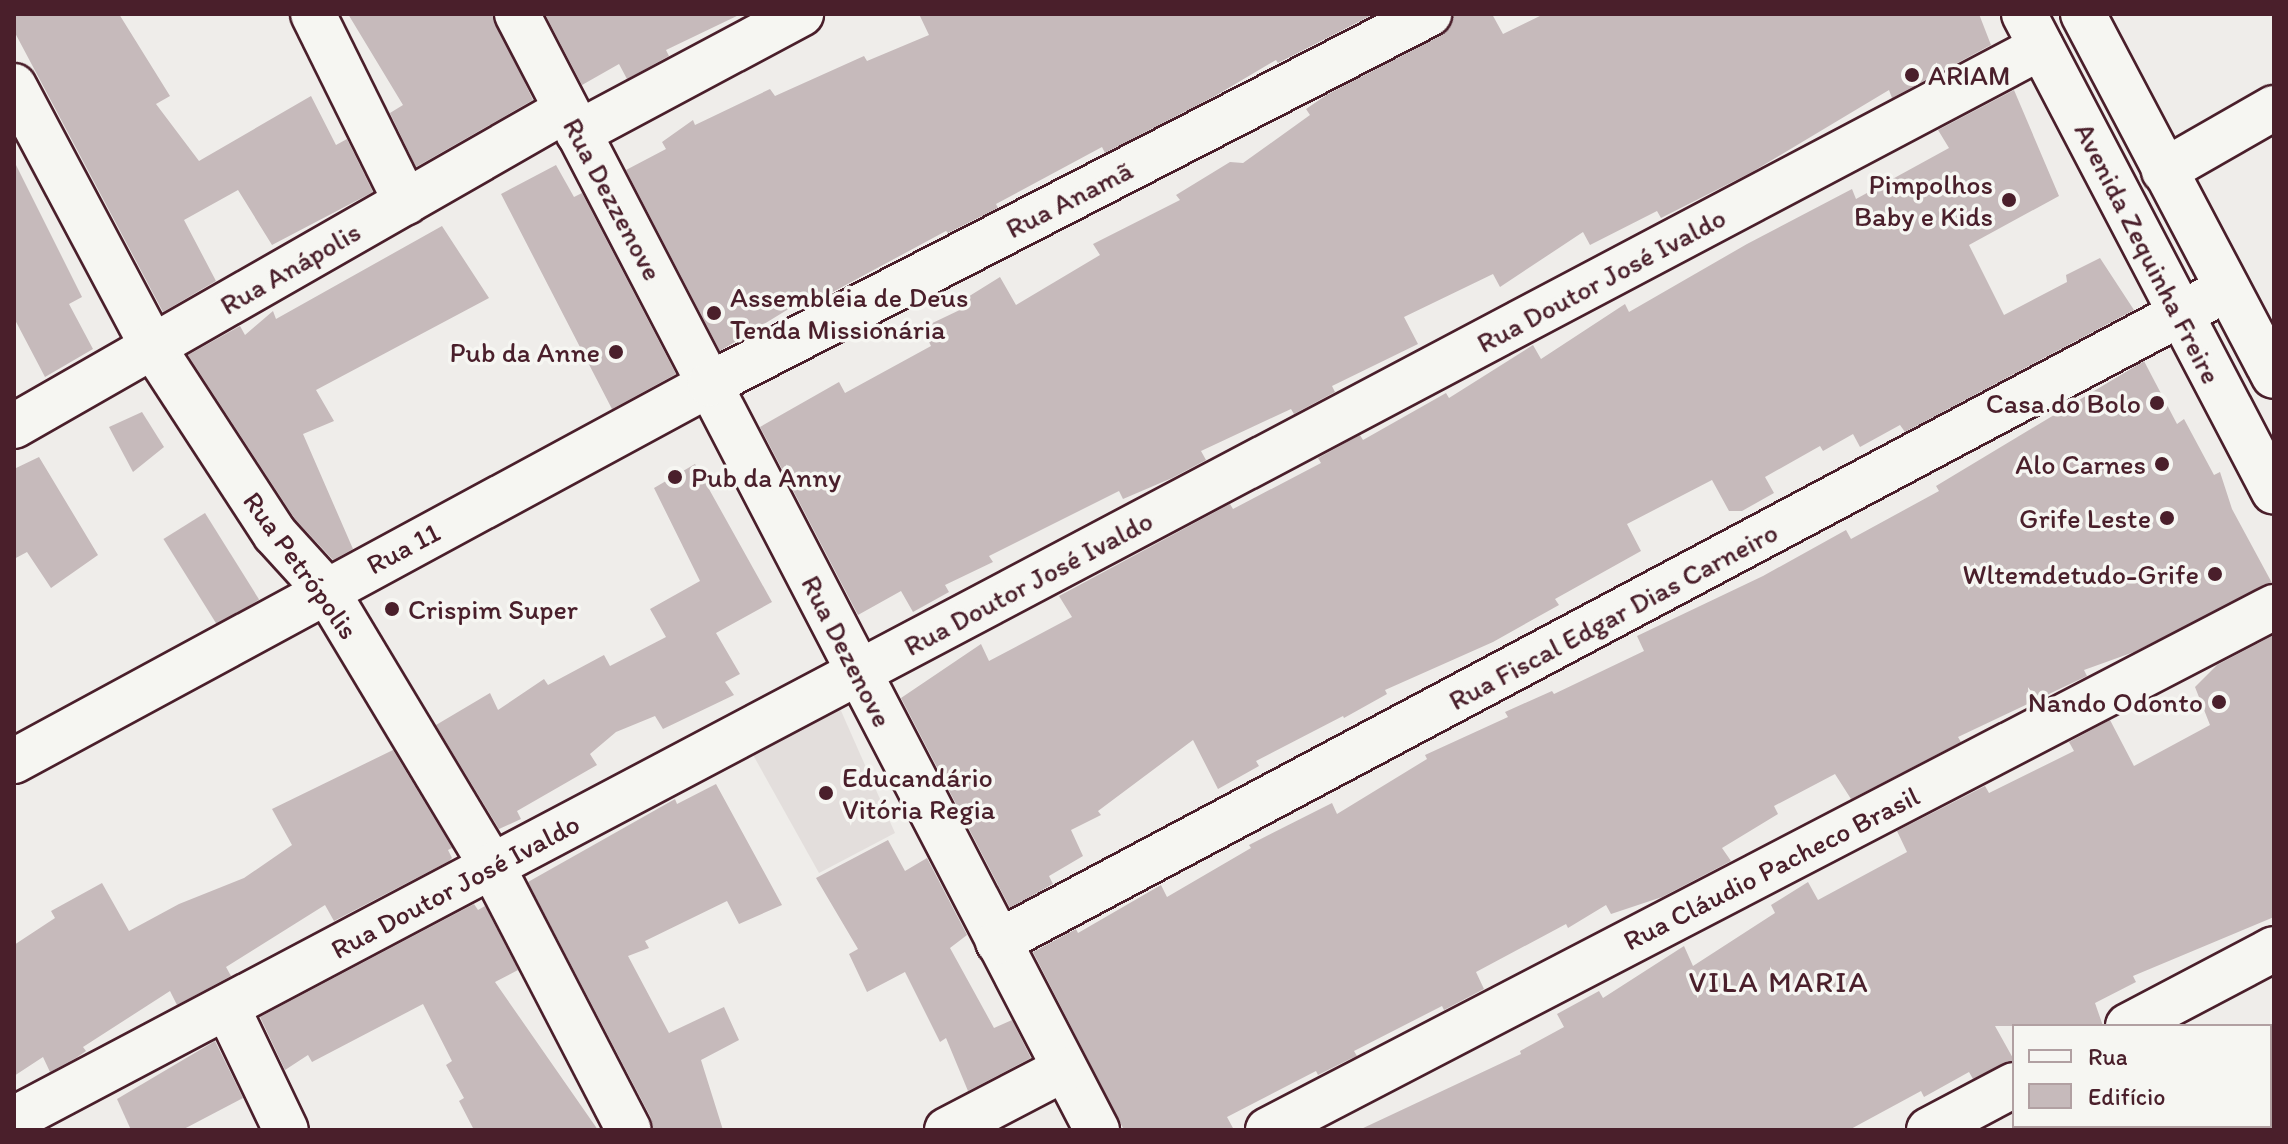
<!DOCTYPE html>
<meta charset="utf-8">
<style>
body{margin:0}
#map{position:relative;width:2288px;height:1144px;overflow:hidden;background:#efedea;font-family:Itim,sans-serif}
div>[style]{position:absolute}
.built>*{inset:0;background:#e3dedc}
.building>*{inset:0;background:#c6babb;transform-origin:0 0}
.roads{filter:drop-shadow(2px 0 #4a1f2b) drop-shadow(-2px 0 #4a1f2b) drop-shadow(0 2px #4a1f2b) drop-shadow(0 -2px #4a1f2b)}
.minor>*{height:44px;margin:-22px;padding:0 22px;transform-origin:22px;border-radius:22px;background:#f6f6f2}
.secondary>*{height:44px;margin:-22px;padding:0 22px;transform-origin:22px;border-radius:22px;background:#f6f6f2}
.dots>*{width:22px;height:22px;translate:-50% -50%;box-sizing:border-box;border:4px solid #f6f6f2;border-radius:50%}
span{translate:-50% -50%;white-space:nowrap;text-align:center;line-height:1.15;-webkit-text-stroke:7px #f6f6f2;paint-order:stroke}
.poi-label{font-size:28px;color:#4a1f2b}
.left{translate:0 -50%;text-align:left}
.right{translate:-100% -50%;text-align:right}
.street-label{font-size:28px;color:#4a1f2b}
.neighbourhood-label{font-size:30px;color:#4a1f2b;letter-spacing:2px}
.frame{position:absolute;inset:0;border:16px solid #4a1f2b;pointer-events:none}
.legend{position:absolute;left:2012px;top:1024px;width:260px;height:104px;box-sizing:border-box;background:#f6f6f2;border:2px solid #b1a0a2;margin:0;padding:10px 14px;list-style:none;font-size:24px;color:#4a1f2b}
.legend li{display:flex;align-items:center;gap:16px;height:40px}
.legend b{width:40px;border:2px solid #b1a0a2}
</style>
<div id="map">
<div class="built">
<i style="clip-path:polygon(838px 704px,895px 833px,819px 873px,752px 753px)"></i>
</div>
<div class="building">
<i style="clip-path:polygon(14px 14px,119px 14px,170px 96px,156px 104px,199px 161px,311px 96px,336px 145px,347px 139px,373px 192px,272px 245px,238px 190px,184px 220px,216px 281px,163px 312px,14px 31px)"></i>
<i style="clip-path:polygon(348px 14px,492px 14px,533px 100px,416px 167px,390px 113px,403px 105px)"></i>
<i style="clip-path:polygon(545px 14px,741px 14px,666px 50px,669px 56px,627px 79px,619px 64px,582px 85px)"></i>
<i style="clip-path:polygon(919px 14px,1374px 14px,1278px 63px,1276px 60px,1215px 96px,1105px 153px,1102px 147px,996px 204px,998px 208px,948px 233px,946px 231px,803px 308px,800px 302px,720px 351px,626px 170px,666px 149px,662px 142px,693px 120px,695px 125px,770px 89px,775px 96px,864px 56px,867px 61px,929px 35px)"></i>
<i style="clip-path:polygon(1454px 14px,1492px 14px,1503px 34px,1544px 14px,1979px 14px,1991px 45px,1892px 98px,1889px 90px,1752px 172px,1661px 218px,1657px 211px,1590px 245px,1583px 232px,1500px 287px,1493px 274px,1404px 317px,1418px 344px,1332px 386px,1335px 392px,1294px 414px,1291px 409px,1201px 451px,1206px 460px,1172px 478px,1123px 499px,1119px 491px,989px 556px,993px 562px,945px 585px,949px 592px,913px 612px,901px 591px,858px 615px,760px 427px,839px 382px,845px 393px,931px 346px,922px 328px,966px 307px,963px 300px,1000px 277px,1016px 305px,1100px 255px,1093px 244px,1180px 200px,1176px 195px,1230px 162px,1243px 163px,1310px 115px,1306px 109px,1328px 94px,1440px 36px,1450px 27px)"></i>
<i style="clip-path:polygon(2014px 90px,2059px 196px,1969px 245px,2004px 315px,2067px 282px,2066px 275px,2100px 258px,2134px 310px,1905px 432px,1900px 425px,1860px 447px,1853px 434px,1823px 451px,1820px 446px,1765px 477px,1774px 493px,1742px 511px,1729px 511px,1712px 480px,1627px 524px,1641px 551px,1555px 599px,1559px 605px,1493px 642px,1385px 690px,1387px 694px,1344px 718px,1343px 716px,1256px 761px,1259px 766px,1218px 789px,1193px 740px,1098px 811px,1101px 815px,1071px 830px,1083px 856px,1049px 876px,1053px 884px,1010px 908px,901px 698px,981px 644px,989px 661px,1072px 617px,1059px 596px,1230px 504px,1233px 509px,1321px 463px,1318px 458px,1360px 435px,1363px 440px,1446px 393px,1449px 398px,1533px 345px,1541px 359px,1625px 304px,1629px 312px,1747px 244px,1852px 189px,1856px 199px,1949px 148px,1938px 130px)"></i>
<i style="clip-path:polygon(14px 161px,82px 297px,69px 304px,93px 349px,45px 377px,14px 318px)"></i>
<i style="clip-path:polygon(556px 165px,574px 197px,582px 193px,676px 374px,612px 409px,501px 194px)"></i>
<i style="clip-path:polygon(442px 226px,489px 298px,316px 390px,334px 421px,303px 434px,353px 549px,333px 560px,295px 519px,188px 355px,240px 326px,245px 335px,273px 311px,276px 319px)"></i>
<i style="clip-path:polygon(2144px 361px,2177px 424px,2184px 419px,2214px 475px,2220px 472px,2232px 509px,2272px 583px,2134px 652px,2084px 670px,2087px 676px,1958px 737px,1961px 742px,1851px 799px,1835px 774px,1774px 806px,1778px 814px,1722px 848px,1731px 861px,1662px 897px,1611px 914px,1606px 905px,1568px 928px,1566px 924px,1476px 972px,1484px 989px,1444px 1010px,1442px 1006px,1354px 1051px,1357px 1056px,1350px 1059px,1318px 1075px,1316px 1071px,1227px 1117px,1234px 1130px,1124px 1130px,1033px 952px,1076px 929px,1078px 933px,1161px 885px,1167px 897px,1251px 848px,1249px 845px,1332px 803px,1337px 814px,1427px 759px,1425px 755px,1508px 717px,1505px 712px,1552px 691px,1554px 694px,1644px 651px,1637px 636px,1763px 576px,1846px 530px,1851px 539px,1939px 491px,1936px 486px)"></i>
<i style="clip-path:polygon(142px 412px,164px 447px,133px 472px,109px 427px)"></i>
<i style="clip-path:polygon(39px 457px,98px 555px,51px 588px,27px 552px,14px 559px,14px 469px)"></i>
<i style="clip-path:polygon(695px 464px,772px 602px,716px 633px,740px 674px,725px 682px,734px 695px,663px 729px,655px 716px,616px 732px,590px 754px,597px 765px,517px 811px,521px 819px,499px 829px,436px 725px,490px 693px,498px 710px,544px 679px,548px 685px,604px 655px,610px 666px,666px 637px,650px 609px,700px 581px,654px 488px)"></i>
<i style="left:205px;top:513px;width:102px;height:49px;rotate:58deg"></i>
<i style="clip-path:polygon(2274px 635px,2274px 917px,2133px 976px,2136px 982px,2095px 1003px,2103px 1026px,1995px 1026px,2014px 1060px,1973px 1079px,1969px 1072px,1924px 1097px,1921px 1091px,1849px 1130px,1359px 1130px,1521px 1054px,1520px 1051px,1564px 1027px,1557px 1014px,1599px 991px,1603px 998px,1684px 946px,1693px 966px,1775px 913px,1771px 905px,1808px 882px,1818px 900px,1907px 852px,1897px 831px,1985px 786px,1989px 793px,2074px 751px,2069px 742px,2110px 720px,2134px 766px,2210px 725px,2195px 687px,2217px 665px)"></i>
<i style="clip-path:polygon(393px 750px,452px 848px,448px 850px,452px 858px,449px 861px,334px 921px,325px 905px,226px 967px,231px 976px,177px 1005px,170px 991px,83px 1047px,86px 1051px,76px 1058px,50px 1072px,43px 1057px,14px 1076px,14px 945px,55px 918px,51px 911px,102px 883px,129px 931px,179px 904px,244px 878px,292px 845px,272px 809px)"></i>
<i style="clip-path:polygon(716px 784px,782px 905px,739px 924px,727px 901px,645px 941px,649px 948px,628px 956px,669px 1033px,724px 1007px,739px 1040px,701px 1060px,723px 1130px,654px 1130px,651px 1118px,528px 882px,675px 799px,677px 804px)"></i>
<i style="clip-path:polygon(888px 840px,905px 871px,927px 858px,967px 935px,950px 948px,994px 1028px,1012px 1020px,1031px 1058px,968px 1091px,946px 1038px,940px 1042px,905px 972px,867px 992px,849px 954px,858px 949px,816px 878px)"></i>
<i style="clip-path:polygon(474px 904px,478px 910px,485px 906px,518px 970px,495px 982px,598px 1130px,474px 1130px,459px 1101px,464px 1098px,446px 1065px,452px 1061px,423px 1004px,312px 1062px,308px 1055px,285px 1070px,260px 1017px)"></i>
<i style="clip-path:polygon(215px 1041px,243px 1098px,182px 1130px,131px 1130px,117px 1099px)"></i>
</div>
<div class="roads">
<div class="minor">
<i style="left:313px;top:14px;width:210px;rotate:63.7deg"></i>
<i style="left:517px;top:14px;width:1258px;rotate:62.54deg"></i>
<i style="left:14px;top:86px;width:296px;rotate:62deg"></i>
<i style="left:153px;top:347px;width:223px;rotate:56.9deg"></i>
<i style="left:275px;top:534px;width:76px;rotate:47.7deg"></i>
<i style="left:326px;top:590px;width:322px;rotate:59deg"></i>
<i style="left:492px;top:866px;width:297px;rotate:62.6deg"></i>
<i style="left:578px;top:133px;width:253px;rotate:-28.1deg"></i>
<i style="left:2164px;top:171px;width:127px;rotate:-29.8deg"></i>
<i style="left:14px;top:426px;width:636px;rotate:-29.79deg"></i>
<i style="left:14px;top:761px;width:792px;rotate:-28.44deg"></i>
<i style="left:710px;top:384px;width:809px;rotate:-27.23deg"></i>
<i style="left:998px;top:942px;width:1392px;rotate:-27.98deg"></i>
<i style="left:227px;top:1007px;width:136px;rotate:64.4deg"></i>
<i style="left:2128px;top:1026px;width:165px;rotate:-27.8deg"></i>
<i style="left:14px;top:1119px;width:2293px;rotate:-27.87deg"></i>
<i style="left:947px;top:1130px;width:132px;rotate:-27.5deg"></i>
<i style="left:1268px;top:1130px;width:1134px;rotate:-27.47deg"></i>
<i style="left:1929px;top:1130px;width:96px;rotate:-27.9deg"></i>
</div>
<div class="secondary">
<i style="left:2024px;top:14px;width:539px;rotate:62.39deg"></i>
<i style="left:2083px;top:14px;width:409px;rotate:62.2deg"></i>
</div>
</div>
<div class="dots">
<i style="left:1912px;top:75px;background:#4a1f2b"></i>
<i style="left:2009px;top:200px;background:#4a1f2b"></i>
<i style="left:714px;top:313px;background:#4a1f2b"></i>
<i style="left:616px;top:352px;background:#4a1f2b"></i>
<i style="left:2157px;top:403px;background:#4a1f2b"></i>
<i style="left:2162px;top:464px;background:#4a1f2b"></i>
<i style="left:675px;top:477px;background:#4a1f2b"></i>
<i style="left:2167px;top:518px;background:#4a1f2b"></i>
<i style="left:2215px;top:574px;background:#4a1f2b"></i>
<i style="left:392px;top:609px;background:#4a1f2b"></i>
<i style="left:2219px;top:702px;background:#4a1f2b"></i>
<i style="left:826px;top:793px;background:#4a1f2b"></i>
</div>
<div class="poi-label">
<span class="left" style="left:1928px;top:75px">ARIAM</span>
<span class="right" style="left:1993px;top:200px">Pimpolhos<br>Baby e Kids</span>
<span class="left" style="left:730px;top:313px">Assembleia de Deus<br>Tenda Missionária</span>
<span class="right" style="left:600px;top:352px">Pub da Anne</span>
<span class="right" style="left:2141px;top:403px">Casa do Bolo</span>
<span class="right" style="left:2146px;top:464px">Alo Carnes</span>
<span class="left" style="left:691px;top:477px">Pub da Anny</span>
<span class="right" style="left:2151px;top:518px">Grife Leste</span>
<span class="right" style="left:2199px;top:574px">Wltemdetudo-Grife</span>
<span class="left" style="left:408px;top:609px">Crispim Super</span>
<span class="right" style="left:2203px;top:702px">Nando Odonto</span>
<span class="left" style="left:842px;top:793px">Educandário<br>Vitória Regia</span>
</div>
<div class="street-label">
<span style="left:613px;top:199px;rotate:62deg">Rua Dezzenove</span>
<span style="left:1069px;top:199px;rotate:-27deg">Rua Anamã</span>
<span style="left:2148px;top:253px;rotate:63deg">Avenida Zequinha Freire</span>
<span style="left:290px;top:268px;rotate:-30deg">Rua Anápolis</span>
<span style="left:1601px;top:280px;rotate:-28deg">Rua Doutor José Ivaldo</span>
<span style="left:403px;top:548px;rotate:-28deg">Rua 11</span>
<span style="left:301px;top:565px;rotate:54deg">Rua Petrópolis</span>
<span style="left:1028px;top:583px;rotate:-28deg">Rua Doutor José Ivaldo</span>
<span style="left:1613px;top:616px;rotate:-28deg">Rua Fiscal Edgar Dias Carneiro</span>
<span style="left:847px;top:651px;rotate:63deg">Rua Dezenove</span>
<span style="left:1771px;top:868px;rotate:-27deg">Rua Cláudio Pacheco Brasil</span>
<span style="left:455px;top:886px;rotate:-28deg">Rua Doutor José Ivaldo</span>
</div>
<div class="neighbourhood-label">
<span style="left:1779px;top:982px">VILA MARIA</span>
</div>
<div class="frame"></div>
<ul class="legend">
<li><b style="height:10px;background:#f6f6f2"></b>Rua</li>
<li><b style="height:22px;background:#c6babb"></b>Edifício</li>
</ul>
</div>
